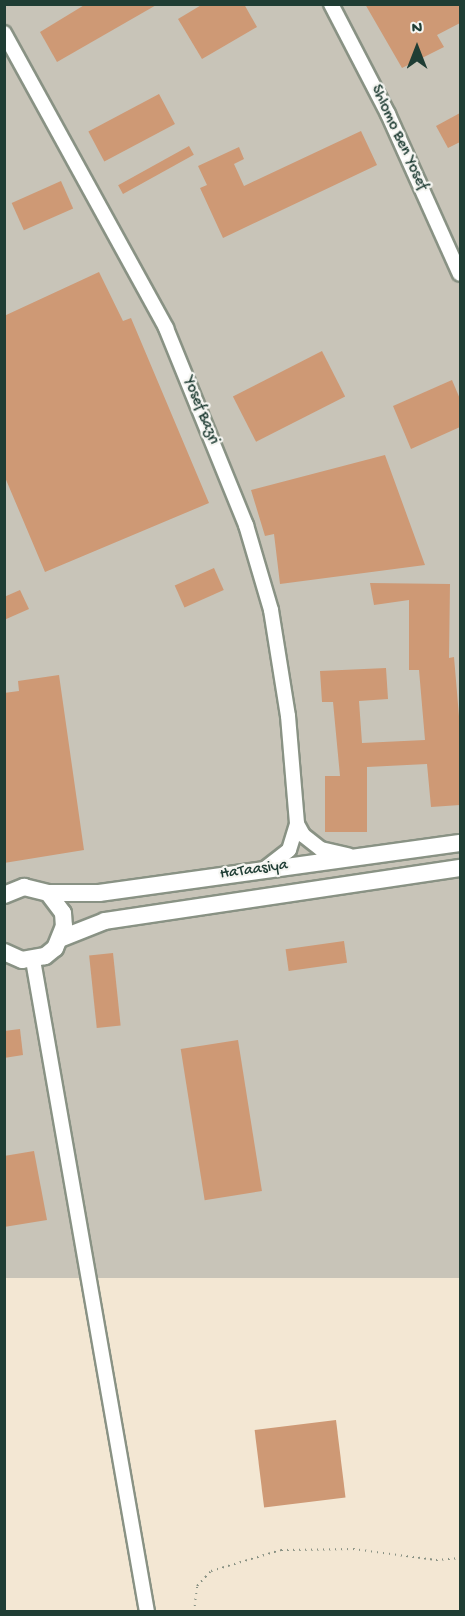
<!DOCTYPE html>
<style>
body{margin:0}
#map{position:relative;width:465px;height:1616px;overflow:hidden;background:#f3e7d3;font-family:"Gochi Hand",sans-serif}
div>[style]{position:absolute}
.industrial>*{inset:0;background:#c8c4b8;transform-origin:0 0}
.building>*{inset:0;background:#ce9975;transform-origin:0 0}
.path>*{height:2px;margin-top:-1px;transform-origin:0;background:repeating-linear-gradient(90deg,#899284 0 1.5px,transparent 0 6px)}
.roads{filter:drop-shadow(2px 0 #899284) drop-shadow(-2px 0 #899284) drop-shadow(0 2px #899284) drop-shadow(0 -2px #899284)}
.minor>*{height:14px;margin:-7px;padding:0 7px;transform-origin:7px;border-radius:7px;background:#fff}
.tertiary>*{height:16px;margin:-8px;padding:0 8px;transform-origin:8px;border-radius:8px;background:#fff}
span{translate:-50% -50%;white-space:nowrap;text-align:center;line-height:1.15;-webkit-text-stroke:4.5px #f6f6f2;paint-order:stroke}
.street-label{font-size:16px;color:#1f3d34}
.frame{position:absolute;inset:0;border:6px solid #1f3d34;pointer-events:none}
.north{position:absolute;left:387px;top:18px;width:60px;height:60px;-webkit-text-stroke:4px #f6f6f2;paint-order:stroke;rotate:0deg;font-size:16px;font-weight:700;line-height:24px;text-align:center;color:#1f3d34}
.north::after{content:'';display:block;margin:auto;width:21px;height:27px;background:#1f3d34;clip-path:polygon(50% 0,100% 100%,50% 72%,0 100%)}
</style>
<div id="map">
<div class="industrial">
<i style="left:4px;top:5px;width:456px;height:1273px"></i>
</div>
<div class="building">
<i style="clip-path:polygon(86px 4px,158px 4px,57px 62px,40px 32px)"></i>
<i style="clip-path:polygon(203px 4px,244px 4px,257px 27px,202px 59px,178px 19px)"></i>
<i style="clip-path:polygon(365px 4px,460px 4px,460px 23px,437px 35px,444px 47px,402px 68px)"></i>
<i style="left:159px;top:94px;width:34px;height:80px;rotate:62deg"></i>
<i style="clip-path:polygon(460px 113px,460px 142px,448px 148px,436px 126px)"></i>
<i style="clip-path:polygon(361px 131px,377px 165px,223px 238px,200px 188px,207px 185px,198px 166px,239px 147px,244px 159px,234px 164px,244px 186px)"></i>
<i style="left:189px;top:146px;width:10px;height:81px;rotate:61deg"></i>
<i style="left:61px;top:181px;width:30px;height:54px;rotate:66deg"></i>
<i style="clip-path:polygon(99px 272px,123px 321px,131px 318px,209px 503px,45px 572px,4px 475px,4px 316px)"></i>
<i style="left:322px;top:351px;width:51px;height:100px;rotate:63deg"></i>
<i style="clip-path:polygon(452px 380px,460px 399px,460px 427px,411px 449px,393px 406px)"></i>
<i style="clip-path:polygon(385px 455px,425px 565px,280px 584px,274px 534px,265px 536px,251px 490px)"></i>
<i style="left:214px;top:568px;width:24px;height:43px;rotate:66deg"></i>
<i style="clip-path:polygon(370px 583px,450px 584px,449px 658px,454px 657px,460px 728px,460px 805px,431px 807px,427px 764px,367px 767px,367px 832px,325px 832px,325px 776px,340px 776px,333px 702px,322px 702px,320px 671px,386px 668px,388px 699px,359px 701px,362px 743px,425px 740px,419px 670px,409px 670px,409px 600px,374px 605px)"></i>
<i style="clip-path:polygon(20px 590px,29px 609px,4px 620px,4px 597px)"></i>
<i style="clip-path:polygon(59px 675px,84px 850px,4px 863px,4px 693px,19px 691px,18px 681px)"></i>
<i style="left:344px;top:941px;width:22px;height:59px;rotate:82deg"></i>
<i style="left:113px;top:953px;width:73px;height:24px;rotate:84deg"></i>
<i style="clip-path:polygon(20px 1029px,23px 1055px,4px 1058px,4px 1031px)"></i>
<i style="left:238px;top:1040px;width:153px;height:58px;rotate:81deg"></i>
<i style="clip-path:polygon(34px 1151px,47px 1220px,4px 1227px,4px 1156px)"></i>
<i style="left:336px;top:1420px;width:78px;height:82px;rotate:83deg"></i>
</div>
<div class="path">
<i style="left:194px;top:1612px;width:26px;rotate:-83deg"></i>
<i style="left:197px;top:1586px;width:21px;rotate:-47deg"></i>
<i style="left:211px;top:1571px;width:73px;rotate:-16.7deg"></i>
<i style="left:281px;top:1550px;width:72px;rotate:-0.8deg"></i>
<i style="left:353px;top:1549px;width:84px;rotate:7.5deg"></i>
<i style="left:436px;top:1560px;width:24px;rotate:-5deg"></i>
</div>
<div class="roads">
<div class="minor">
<i style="left:331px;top:4px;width:124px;rotate:62.6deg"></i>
<i style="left:388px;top:114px;width:175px;rotate:65.8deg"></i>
<i style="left:4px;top:33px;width:337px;rotate:61.2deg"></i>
<i style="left:166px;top:328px;width:213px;rotate:67.9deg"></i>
<i style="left:246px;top:525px;width:89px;rotate:73.6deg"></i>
<i style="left:271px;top:610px;width:107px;rotate:80.9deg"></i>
<i style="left:288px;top:716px;width:108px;rotate:85.2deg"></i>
<i style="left:297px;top:824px;width:27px;rotate:107deg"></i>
<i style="left:289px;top:850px;width:31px;rotate:142deg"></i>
<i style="left:297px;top:824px;width:13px;rotate:61deg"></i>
<i style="left:303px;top:835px;width:23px;rotate:38deg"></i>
<i style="left:321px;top:849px;width:28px;rotate:13deg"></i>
<i style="left:33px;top:960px;width:662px;rotate:80.08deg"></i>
</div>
<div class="tertiary">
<i style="left:48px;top:893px;width:51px"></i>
<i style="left:99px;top:893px;width:364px;rotate:-7.9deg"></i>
<i style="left:4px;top:895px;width:22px;rotate:-22deg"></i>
<i style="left:24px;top:887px;width:25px;rotate:14deg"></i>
<i style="left:48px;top:893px;width:25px;rotate:53deg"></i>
<i style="left:63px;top:913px;width:13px;rotate:86deg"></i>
<i style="left:64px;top:926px;width:24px;rotate:112deg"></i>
<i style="left:55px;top:948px;width:13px;rotate:141deg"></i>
<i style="left:45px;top:956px;width:23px;rotate:170deg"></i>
<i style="left:22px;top:960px;width:20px;rotate:-156deg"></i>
<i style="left:62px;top:938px;width:46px;rotate:-21.6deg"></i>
<i style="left:105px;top:921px;width:359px;rotate:-8.5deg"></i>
</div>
</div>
<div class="street-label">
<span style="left:398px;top:138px;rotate:65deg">Shlomo Ben Yosef</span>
<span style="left:200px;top:411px;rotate:68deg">Yosef Bazri</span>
<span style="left:254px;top:871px;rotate:-8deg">HaTaasiya</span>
</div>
<div class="frame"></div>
<div class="north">N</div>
</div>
